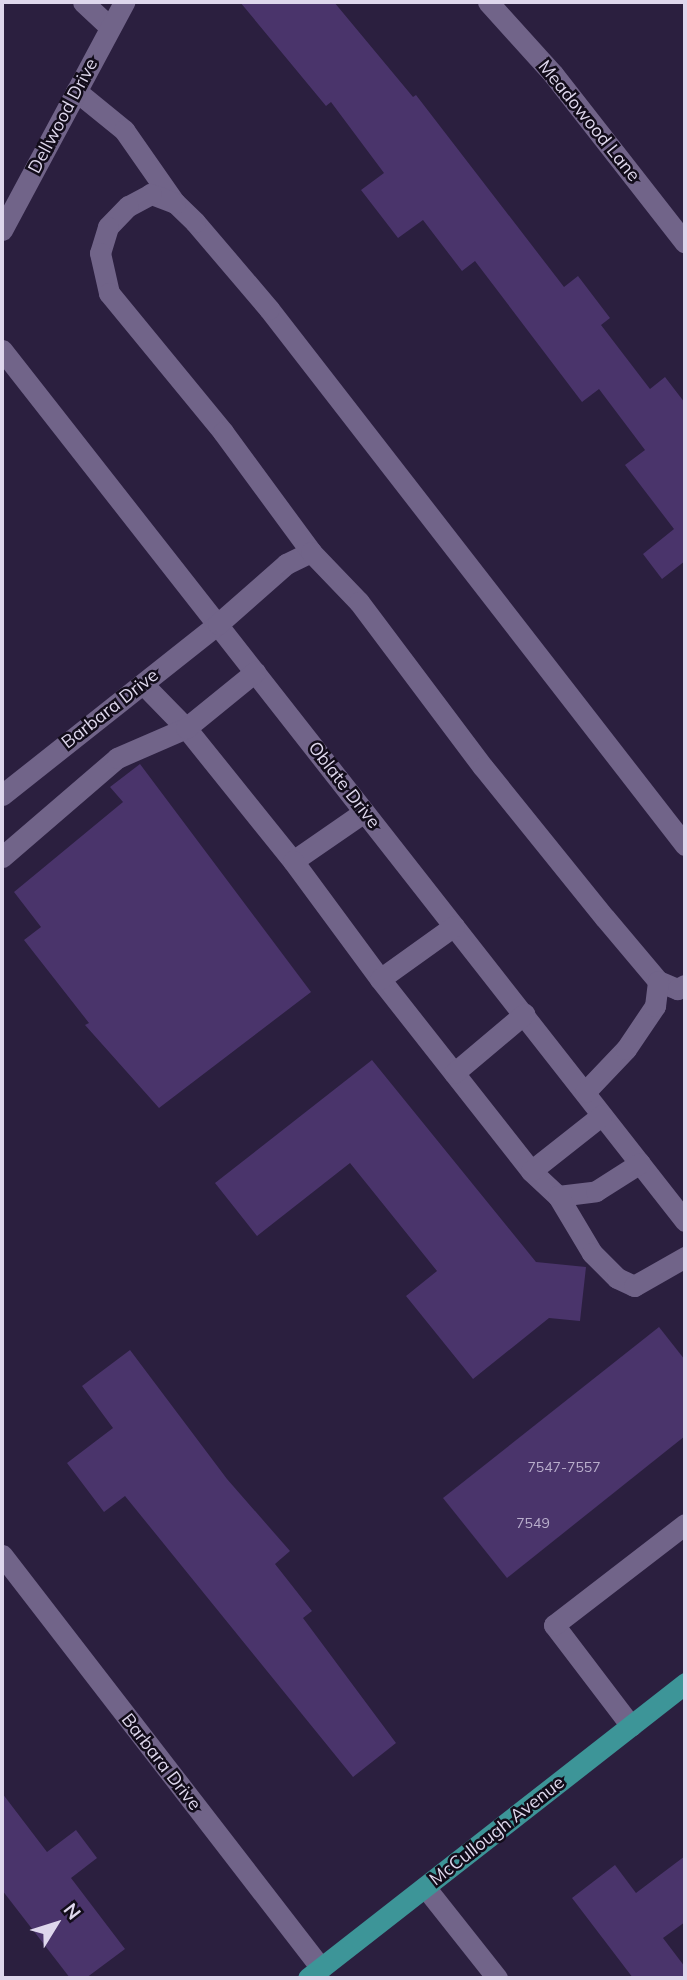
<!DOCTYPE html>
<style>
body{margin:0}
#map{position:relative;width:687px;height:1980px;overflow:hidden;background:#2b1f3f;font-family:Mulish,sans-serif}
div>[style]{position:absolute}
.building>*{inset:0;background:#4a346b}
.minor>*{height:21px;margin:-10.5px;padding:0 10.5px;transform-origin:10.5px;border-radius:10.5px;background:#716489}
.major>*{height:21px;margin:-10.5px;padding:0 10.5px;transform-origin:10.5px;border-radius:10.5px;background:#3d9598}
span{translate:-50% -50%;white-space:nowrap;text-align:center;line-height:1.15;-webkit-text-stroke:5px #120c1a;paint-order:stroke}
.number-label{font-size:14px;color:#b9aecc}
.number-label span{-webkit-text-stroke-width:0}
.street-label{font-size:18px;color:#ded7ec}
.frame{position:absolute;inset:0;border:4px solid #ded7ec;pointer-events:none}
.north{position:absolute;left:21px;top:1889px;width:70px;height:70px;-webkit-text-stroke:5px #120c1a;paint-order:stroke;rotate:52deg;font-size:19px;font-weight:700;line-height:28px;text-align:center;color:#ded7ec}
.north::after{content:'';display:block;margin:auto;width:24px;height:32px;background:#ded7ec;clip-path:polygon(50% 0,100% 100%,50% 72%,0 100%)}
</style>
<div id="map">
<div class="building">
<i style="clip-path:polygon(240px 2px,334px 2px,413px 97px,416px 95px,564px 287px,578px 276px,610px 318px,601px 325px,650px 389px,665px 377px,685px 403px,685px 561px,662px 579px,643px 554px,674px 529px,625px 465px,645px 450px,599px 389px,582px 402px,475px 261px,462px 271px,423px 220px,398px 238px,361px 190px,384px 173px,331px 102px,326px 106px)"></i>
<i style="clip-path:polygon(140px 764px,311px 992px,159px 1108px,85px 1025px,89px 1023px,24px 940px,41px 927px,14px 892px,123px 802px,110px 787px)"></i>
<i style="clip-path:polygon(372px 1060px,536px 1262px,586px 1267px,580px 1321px,549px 1318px,473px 1379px,406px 1296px,437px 1271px,350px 1163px,257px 1236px,215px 1183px)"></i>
<i style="clip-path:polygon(659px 1327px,685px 1360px,685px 1436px,507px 1578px,443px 1498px)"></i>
<i style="clip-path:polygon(130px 1350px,227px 1479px,290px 1551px,275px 1564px,312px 1611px,303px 1618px,396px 1743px,353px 1777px,125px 1496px,104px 1512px,67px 1463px,113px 1428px,82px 1386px)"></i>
<i style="clip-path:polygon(2px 1793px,47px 1852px,76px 1830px,97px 1858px,71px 1878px,125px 1949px,86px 1978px,70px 1978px,2px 1890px)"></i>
<i style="clip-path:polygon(685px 1856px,685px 1922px,663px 1938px,685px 1967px,685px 1978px,633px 1978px,572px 1898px,615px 1865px,636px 1893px)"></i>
</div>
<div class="minor">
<i style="left:83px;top:2px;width:37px;rotate:43deg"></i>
<i style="left:488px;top:2px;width:97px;rotate:47.9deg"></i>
<i style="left:553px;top:74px;width:214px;rotate:52deg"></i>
<i style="left:76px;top:91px;width:62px;rotate:39.1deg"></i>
<i style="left:124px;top:130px;width:89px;rotate:55.1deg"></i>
<i style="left:2px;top:230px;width:259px;rotate:-61.8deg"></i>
<i style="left:2px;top:350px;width:1107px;rotate:51.9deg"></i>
<i style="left:143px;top:684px;width:62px;rotate:45.7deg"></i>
<i style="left:186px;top:728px;width:171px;rotate:51.2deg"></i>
<i style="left:2px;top:795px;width:275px;rotate:-38.4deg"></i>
<i style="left:218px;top:624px;width:91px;rotate:-41.4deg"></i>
<i style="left:286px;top:564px;width:28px;rotate:-26deg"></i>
<i style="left:364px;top:812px;width:86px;rotate:145.4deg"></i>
<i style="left:293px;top:861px;width:147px;rotate:53.6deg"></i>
<i style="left:380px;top:979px;width:244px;rotate:51.8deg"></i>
<i style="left:531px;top:1171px;width:37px;rotate:43deg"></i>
<i style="left:558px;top:1196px;width:38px;rotate:-7deg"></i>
<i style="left:596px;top:1191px;width:52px;rotate:-32.5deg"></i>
<i style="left:685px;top:845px;width:678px;rotate:-127.82deg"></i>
<i style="left:269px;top:309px;width:114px;rotate:-130.4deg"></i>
<i style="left:195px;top:222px;width:28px;rotate:-136deg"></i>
<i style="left:175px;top:203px;width:26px;rotate:-159deg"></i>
<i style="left:151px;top:194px;width:26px;rotate:152deg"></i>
<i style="left:128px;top:206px;width:29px;rotate:134deg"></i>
<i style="left:108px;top:227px;width:27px;rotate:107deg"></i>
<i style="left:100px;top:253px;width:41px;rotate:77.3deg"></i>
<i style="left:109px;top:293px;width:180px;rotate:50.6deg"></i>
<i style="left:223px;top:432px;width:149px;rotate:53.7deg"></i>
<i style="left:311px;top:552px;width:69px;rotate:46.2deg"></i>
<i style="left:359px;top:602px;width:206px;rotate:53.1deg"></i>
<i style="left:483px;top:767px;width:194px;rotate:51.1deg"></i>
<i style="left:605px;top:918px;width:82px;rotate:49.9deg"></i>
<i style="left:658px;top:981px;width:21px;rotate:23deg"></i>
<i style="left:677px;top:989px;width:9px;rotate:-27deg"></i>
<i style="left:2px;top:857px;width:152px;rotate:-40.7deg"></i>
<i style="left:117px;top:758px;width:75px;rotate:-23.5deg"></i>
<i style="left:186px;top:728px;width:89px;rotate:-39.1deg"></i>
<i style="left:380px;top:979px;width:91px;rotate:-35.6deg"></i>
<i style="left:454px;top:1073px;width:92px;rotate:-40.1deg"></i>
<i style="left:585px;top:1092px;width:59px;rotate:-46.4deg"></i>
<i style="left:626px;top:1049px;width:52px;rotate:-56deg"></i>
<i style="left:655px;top:1006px;width:25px;rotate:-83deg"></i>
<i style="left:531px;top:1171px;width:90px;rotate:-38.3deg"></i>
<i style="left:558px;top:1196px;width:66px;rotate:59.2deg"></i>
<i style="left:592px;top:1253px;width:35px;rotate:45deg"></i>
<i style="left:617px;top:1278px;width:19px;rotate:25deg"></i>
<i style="left:634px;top:1286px;width:59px;rotate:-29.6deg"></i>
<i style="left:2px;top:1555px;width:522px;rotate:52.32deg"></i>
<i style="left:631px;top:1726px;width:127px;rotate:-127.3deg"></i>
<i style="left:554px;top:1625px;width:165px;rotate:-37.6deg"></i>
<i style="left:425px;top:1887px;width:116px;rotate:51.6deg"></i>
</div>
<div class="major">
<i style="left:308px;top:1978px;width:479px;rotate:-38deg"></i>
</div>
<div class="number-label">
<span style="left:564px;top:1467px">7547-7557</span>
<span style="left:533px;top:1523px">7549</span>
</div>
<div class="street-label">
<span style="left:63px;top:116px;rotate:-62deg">Dellwood Drive</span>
<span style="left:589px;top:121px;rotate:51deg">Meadowood Lane</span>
<span style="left:110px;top:709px;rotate:-38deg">Barbara Drive</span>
<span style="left:344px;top:785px;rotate:52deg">Oblate Drive</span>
<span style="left:161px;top:1762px;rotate:52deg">Barbara Drive</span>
<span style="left:497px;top:1831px;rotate:-38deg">McCullough Avenue</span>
</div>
<div class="frame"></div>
<div class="north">N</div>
</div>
